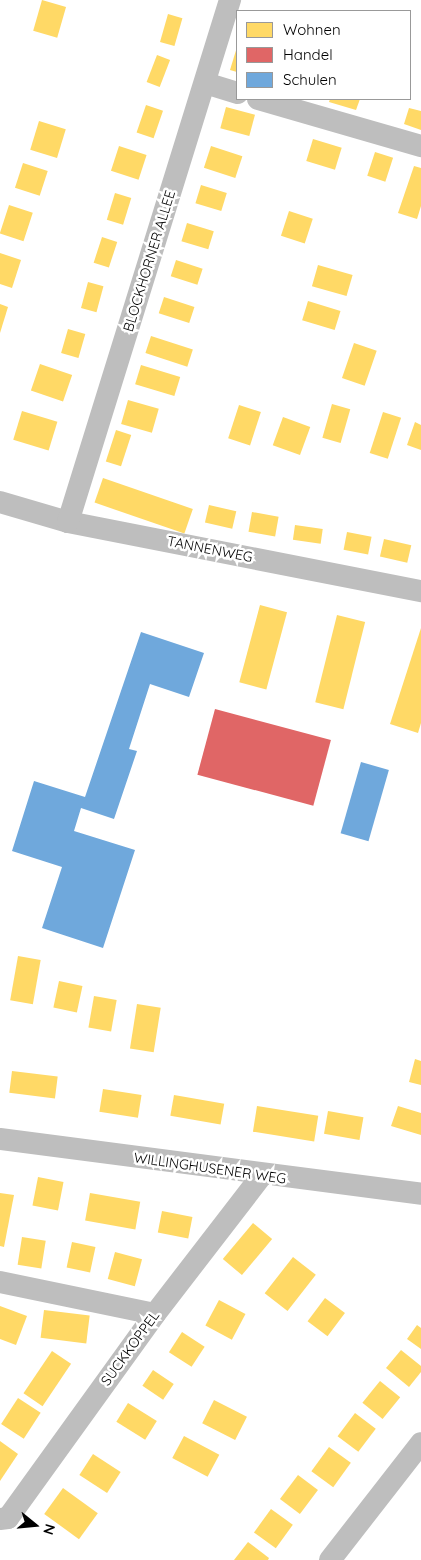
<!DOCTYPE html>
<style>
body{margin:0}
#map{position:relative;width:421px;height:1560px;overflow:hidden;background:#fff;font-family:Quicksand,sans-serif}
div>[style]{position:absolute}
.homes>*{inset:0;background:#ffd966;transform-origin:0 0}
.shops>*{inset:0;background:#e06666;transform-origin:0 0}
.schools>*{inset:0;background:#6fa8dc;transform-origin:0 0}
.minor>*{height:22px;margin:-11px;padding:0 11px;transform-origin:11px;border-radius:11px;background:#bebebe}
span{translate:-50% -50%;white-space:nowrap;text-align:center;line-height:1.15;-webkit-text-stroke:5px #fff;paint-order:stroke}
.street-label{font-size:14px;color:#000}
.legend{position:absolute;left:236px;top:10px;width:175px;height:90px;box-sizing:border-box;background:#fff;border:1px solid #999;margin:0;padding:6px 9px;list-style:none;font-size:15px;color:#000}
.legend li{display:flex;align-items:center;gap:10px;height:25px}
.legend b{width:25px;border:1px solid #999}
.north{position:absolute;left:10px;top:1500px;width:50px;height:50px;-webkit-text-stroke:4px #fff;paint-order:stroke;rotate:107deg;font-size:14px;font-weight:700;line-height:20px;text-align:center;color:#000}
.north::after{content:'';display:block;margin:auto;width:18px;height:22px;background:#000;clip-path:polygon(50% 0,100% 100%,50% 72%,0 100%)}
</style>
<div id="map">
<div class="homes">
<i style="left:42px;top:0;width:25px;height:32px;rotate:16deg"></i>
<i style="left:168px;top:14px;width:15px;height:29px;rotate:16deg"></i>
<i style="clip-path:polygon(237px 47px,237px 72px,230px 70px)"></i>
<i style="left:157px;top:55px;width:14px;height:29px;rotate:21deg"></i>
<i style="clip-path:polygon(330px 99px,360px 99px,356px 110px,329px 102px)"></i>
<i style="left:146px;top:105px;width:18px;height:29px;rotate:19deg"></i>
<i style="left:226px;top:107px;width:30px;height:22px;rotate:15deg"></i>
<i style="clip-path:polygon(409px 108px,421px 111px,421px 130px,404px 124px)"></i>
<i style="left:39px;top:121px;width:28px;height:30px;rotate:17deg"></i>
<i style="left:313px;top:139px;width:30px;height:23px;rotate:17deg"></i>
<i style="left:119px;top:146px;width:29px;height:26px;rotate:18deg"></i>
<i style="left:211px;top:146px;width:33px;height:23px;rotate:18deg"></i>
<i style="left:375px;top:152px;width:19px;height:25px;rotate:18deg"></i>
<i style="left:23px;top:163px;width:26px;height:26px;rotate:18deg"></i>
<i style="clip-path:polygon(414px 166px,421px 168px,421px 206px,417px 219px,398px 213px)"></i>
<i style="left:201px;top:185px;width:27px;height:19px;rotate:17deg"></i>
<i style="left:115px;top:193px;width:17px;height:28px;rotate:17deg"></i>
<i style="left:9px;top:205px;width:25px;height:30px;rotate:18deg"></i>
<i style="left:289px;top:211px;width:25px;height:26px;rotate:18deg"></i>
<i style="left:187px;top:223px;width:28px;height:19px;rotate:17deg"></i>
<i style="left:102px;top:237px;width:16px;height:27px;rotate:18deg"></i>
<i style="clip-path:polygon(0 253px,21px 260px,12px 288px,0 284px)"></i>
<i style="left:176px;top:260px;width:28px;height:17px;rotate:18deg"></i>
<i style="left:318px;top:265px;width:36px;height:22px;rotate:16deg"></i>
<i style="left:88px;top:282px;width:16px;height:27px;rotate:15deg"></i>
<i style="left:164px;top:297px;width:32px;height:17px;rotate:18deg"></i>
<i style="left:308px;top:301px;width:34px;height:20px;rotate:17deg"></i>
<i style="clip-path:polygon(0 304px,8px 307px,0 333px)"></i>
<i style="left:68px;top:329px;width:18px;height:25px;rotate:16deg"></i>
<i style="left:151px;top:336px;width:44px;height:18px;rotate:18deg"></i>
<i style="left:354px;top:343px;width:24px;height:37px;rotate:19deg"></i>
<i style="left:40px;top:364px;width:34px;height:28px;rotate:19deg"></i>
<i style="left:141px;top:365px;width:41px;height:20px;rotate:17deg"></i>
<i style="left:128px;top:400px;width:32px;height:25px;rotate:16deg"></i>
<i style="left:332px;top:404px;width:19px;height:35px;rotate:16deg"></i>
<i style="left:239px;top:405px;width:23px;height:35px;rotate:18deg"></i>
<i style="left:22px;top:411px;width:37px;height:30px;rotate:17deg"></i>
<i style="left:383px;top:412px;width:19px;height:43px;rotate:18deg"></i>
<i style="left:283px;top:417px;width:29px;height:30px;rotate:20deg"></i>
<i style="clip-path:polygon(415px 422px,421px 425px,421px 450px,407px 445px)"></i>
<i style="left:116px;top:430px;width:16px;height:33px;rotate:18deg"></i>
<i style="left:103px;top:478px;width:95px;height:26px;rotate:19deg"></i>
<i style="left:209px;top:505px;width:28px;height:18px;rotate:13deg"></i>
<i style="left:252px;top:512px;width:27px;height:20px;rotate:10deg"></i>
<i style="left:295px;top:525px;width:28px;height:15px;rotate:8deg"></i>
<i style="left:347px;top:532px;width:25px;height:18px;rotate:11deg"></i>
<i style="left:384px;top:539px;width:28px;height:18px;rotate:13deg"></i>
<i style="left:260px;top:605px;width:28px;height:80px;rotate:15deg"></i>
<i style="left:337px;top:615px;width:29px;height:90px;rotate:14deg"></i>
<i style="clip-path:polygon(421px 628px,421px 723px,418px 733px,390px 724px)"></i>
<i style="left:18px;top:956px;width:23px;height:45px;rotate:10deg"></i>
<i style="left:59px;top:981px;width:24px;height:27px;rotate:12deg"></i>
<i style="left:94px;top:996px;width:23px;height:32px;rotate:10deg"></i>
<i style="left:137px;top:1004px;width:24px;height:45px;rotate:9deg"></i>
<i style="clip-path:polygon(415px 1059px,421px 1061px,421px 1085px,409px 1082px)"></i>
<i style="left:12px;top:1071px;width:46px;height:22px;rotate:7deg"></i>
<i style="left:103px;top:1089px;width:39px;height:23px;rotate:9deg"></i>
<i style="left:174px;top:1095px;width:51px;height:21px;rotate:10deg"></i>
<i style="left:257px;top:1106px;width:62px;height:26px;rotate:9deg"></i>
<i style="clip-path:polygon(398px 1106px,421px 1113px,421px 1135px,391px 1126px)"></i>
<i style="left:328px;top:1111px;width:36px;height:23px;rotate:10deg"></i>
<i style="left:38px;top:1177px;width:26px;height:29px;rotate:11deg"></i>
<i style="clip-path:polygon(0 1193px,14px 1195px,4px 1247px,0 1246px)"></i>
<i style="left:90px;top:1193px;width:51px;height:28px;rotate:10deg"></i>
<i style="left:162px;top:1211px;width:31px;height:22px;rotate:11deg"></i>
<i style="left:253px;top:1223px;width:25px;height:47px;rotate:40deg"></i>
<i style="left:22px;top:1237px;width:24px;height:28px;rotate:9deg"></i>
<i style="left:72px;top:1242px;width:24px;height:26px;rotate:12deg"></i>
<i style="left:115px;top:1252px;width:28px;height:28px;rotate:15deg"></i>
<i style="left:293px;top:1257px;width:29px;height:46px;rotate:38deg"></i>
<i style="left:325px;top:1298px;width:25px;height:29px;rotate:37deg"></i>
<i style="left:219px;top:1300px;width:30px;height:29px;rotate:28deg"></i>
<i style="clip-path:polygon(0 1306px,27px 1316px,16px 1345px,0 1339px)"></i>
<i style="left:44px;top:1310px;width:46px;height:28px;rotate:7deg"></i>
<i style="clip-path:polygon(417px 1325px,421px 1328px,421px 1349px,407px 1339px)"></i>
<i style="left:182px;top:1332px;width:27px;height:24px;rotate:33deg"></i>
<i style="clip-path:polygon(401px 1350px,421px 1366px,421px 1372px,409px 1387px,386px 1368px)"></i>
<i style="left:52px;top:1351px;width:23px;height:51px;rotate:34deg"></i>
<i style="left:153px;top:1370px;width:25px;height:19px;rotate:34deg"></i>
<i style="left:380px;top:1381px;width:26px;height:28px;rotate:39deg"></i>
<i style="left:18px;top:1398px;width:27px;height:31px;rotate:33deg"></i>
<i style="left:214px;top:1400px;width:37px;height:26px;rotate:27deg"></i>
<i style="left:128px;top:1403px;width:34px;height:22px;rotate:32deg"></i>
<i style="left:355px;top:1413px;width:26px;height:29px;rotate:37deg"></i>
<i style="left:184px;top:1436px;width:40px;height:25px;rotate:28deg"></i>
<i style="clip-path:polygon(0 1441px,18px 1454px,0 1481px)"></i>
<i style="left:329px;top:1447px;width:27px;height:30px;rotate:36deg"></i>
<i style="left:93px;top:1454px;width:33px;height:25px;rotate:33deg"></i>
<i style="left:298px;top:1475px;width:25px;height:30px;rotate:37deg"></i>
<i style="left:63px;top:1488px;width:43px;height:32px;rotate:36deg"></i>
<i style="left:271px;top:1509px;width:27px;height:29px;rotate:36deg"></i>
<i style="clip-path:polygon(248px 1542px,269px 1558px,268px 1560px,234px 1560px)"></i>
</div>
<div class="shops">
<i style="left:215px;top:709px;width:120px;height:68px;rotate:15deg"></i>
</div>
<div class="schools">
<i style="clip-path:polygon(141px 632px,204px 653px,189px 697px,150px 684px,129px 749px,137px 751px,114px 819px,81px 808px,74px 831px,135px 850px,103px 948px,42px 928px,62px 867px,12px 851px,34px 781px,85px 797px)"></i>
<i style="left:361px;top:762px;width:29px;height:74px;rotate:16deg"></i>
</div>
<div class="minor">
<i style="left:205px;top:83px;width:34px;rotate:17deg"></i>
<i style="left:258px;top:99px;width:170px;rotate:16.1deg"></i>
<i style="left:0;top:502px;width:71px;rotate:16.4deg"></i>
<i style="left:68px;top:522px;width:360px;rotate:11.1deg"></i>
<i style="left:68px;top:522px;width:547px;rotate:-72.76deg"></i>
<i style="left:0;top:1139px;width:425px;rotate:7.4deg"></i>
<i style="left:0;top:1282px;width:158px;rotate:11.7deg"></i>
<i style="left:0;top:1519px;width:8px;rotate:-7deg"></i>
<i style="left:8px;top:1518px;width:251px;rotate:-54.2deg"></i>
<i style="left:155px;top:1314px;width:175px;rotate:-52.4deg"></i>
<i style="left:330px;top:1560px;width:148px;rotate:-52.1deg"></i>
</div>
<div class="street-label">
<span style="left:149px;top:261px;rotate:-73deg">BLOCKHORNER ALLEE</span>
<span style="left:210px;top:549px;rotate:11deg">TANNENWEG</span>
<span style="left:210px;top:1168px;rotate:8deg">WILLINGHUSENER WEG</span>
<span style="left:130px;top:1348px;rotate:-54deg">SUCKKOPPEL</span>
</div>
<ul class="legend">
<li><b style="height:14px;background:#ffd966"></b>Wohnen</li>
<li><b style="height:14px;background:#e06666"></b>Handel</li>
<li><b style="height:14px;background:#6fa8dc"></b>Schulen</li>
</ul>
<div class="north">N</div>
</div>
